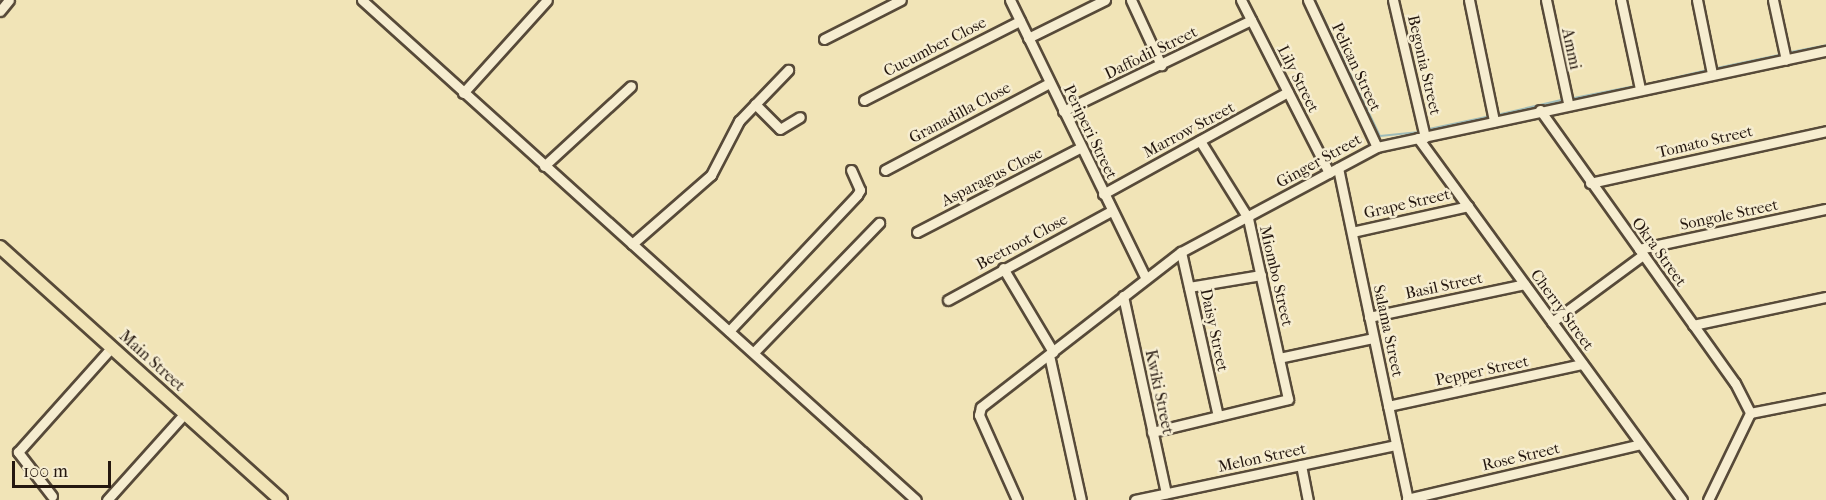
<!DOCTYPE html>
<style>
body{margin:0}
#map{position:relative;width:1826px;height:500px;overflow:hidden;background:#f1e4b7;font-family:"IM FELL French Canon",serif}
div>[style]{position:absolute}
.stream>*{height:2px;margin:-1px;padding:0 1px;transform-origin:1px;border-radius:1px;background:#9fbcb9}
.roads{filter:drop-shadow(2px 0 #574a39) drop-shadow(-2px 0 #574a39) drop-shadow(0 2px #574a39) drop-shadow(0 -2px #574a39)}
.minor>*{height:9px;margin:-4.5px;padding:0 4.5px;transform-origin:4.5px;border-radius:4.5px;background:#f6edd0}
.major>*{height:12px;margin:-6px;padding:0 6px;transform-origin:6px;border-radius:6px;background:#f1e4b7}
span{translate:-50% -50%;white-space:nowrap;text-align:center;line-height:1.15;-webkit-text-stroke:5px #f6edd0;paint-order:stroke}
.street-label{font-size:16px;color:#24170f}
.scale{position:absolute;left:12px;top:461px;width:99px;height:27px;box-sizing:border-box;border:3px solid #24170f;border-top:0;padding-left:8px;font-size:18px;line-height:21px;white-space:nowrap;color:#24170f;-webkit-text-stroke:4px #f6edd0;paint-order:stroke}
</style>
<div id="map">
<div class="stream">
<i style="left:1315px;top:0;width:151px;rotate:64.5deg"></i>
<i style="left:1380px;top:136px;width:37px;rotate:-6deg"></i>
<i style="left:1791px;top:52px;width:36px;rotate:-11deg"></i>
<i style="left:1717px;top:68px;width:62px;rotate:-12deg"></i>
<i style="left:1648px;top:84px;width:61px;rotate:-13.3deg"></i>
<i style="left:1574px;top:98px;width:62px;rotate:-11.1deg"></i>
<i style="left:1501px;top:114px;width:62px;rotate:-13.1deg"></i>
<i style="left:1429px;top:129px;width:62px;rotate:-12deg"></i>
</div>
<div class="roads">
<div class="minor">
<i style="left:362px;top:0;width:746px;rotate:42.07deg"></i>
<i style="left:1010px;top:0;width:308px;rotate:64deg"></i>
<i style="left:1131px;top:0;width:72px;rotate:65.2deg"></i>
<i style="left:1241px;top:0;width:194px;rotate:63deg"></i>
<i style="left:1308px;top:0;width:162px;rotate:64.9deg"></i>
<i style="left:1393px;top:0;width:141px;rotate:76.9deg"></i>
<i style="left:1469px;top:0;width:124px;rotate:78.3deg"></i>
<i style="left:1546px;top:0;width:105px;rotate:77.9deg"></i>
<i style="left:1621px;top:0;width:91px;rotate:77.9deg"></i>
<i style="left:1697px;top:0;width:76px;rotate:78.5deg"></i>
<i style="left:1773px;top:0;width:61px;rotate:77.8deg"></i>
<i style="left:0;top:11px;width:14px;rotate:-51deg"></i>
<i style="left:1028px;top:38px;width:86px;rotate:-26.3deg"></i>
<i style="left:824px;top:39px;width:86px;rotate:-26.9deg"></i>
<i style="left:463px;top:93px;width:125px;rotate:-47.9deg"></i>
<i style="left:864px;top:100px;width:175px;rotate:-26.9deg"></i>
<i style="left:755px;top:104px;width:35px;rotate:45deg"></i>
<i style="left:780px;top:129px;width:23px;rotate:-31deg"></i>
<i style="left:1540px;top:110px;width:335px;rotate:54.5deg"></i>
<i style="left:1735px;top:383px;width:34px;rotate:63deg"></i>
<i style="left:1063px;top:111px;width:209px;rotate:-25.8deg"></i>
<i style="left:1418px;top:138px;width:448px;rotate:53.9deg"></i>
<i style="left:544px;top:166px;width:118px;rotate:-42.6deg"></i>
<i style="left:1338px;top:168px;width:339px;rotate:78.1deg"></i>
<i style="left:885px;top:170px;width:186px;rotate:-27.9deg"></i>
<i style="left:1590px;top:183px;width:242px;rotate:-12.4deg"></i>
<i style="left:1103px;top:194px;width:211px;rotate:-28.9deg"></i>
<i style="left:917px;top:232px;width:183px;rotate:-27.3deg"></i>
<i style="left:1352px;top:232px;width:119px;rotate:-12.6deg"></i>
<i style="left:632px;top:244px;width:105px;rotate:-41.1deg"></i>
<i style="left:711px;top:175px;width:61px;rotate:-62.6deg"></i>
<i style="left:739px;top:121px;width:71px;rotate:-46.1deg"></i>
<i style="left:1639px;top:249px;width:191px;rotate:-12.1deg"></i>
<i style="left:1181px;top:252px;width:168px;rotate:77.3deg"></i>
<i style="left:1003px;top:268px;width:98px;rotate:59.2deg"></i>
<i style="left:1189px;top:287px;width:73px;rotate:-9.5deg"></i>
<i style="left:1123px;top:296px;width:202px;rotate:77.7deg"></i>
<i style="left:948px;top:300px;width:186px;rotate:-28.6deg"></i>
<i style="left:1369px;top:317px;width:159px;rotate:-11.9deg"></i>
<i style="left:1552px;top:322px;width:113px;rotate:-36.4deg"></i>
<i style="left:1693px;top:325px;width:136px;rotate:-11.9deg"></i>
<i style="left:729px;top:331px;width:187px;rotate:-46.7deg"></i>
<i style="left:857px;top:195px;width:6px;rotate:-59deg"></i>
<i style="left:860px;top:190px;width:22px;rotate:-114deg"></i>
<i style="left:754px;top:352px;width:180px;rotate:-45.9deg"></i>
<i style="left:1049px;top:355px;width:148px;rotate:77.6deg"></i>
<i style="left:1279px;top:358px;width:96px;rotate:-12deg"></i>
<i style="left:1388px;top:406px;width:199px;rotate:-12.2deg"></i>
<i style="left:1750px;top:413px;width:77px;rotate:-11.2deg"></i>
<i style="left:1152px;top:432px;width:140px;rotate:-13.6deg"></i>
<i style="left:1288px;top:399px;width:185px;rotate:-102.5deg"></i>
<i style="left:1248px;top:218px;width:91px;rotate:-121.9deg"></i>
<i style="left:1301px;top:465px;width:36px;rotate:79deg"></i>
<i style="left:52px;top:496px;width:56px;rotate:-127.7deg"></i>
<i style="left:18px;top:452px;width:141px;rotate:-48.2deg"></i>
<i style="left:1407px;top:499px;width:240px;rotate:-13.2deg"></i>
<i style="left:107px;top:500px;width:117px;rotate:-48.1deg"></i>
<i style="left:1017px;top:500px;width:93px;rotate:-114.1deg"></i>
<i style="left:979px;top:415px;width:8px;rotate:-76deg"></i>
<i style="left:981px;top:407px;width:253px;rotate:-37.8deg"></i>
<i style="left:1181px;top:252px;width:222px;rotate:-28.2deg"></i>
<i style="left:1377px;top:147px;width:459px;rotate:-12.1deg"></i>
<i style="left:1135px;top:500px;width:267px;rotate:-11.9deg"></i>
<i style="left:1708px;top:500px;width:97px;rotate:-64.2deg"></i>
</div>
<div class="major">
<i style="left:0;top:247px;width:378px;rotate:42deg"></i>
</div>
</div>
<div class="street-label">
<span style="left:935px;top:47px;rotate:-27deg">Cucumber Close</span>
<span style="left:1571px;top:49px;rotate:78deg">Ammi</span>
<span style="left:1151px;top:53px;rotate:-26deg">Daffodil Street</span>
<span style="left:1424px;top:65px;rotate:77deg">Begonia Street</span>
<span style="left:1356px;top:67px;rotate:65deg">Pelican Street</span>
<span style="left:1298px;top:79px;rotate:63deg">Lily Street</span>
<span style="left:960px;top:113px;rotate:-28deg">Granadilla Close</span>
<span style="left:1189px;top:130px;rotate:-28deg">Marrow Street</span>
<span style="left:1090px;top:132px;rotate:64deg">Periperi Street</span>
<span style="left:1705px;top:142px;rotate:-13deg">Tomato Street</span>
<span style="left:1319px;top:161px;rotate:-29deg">Ginger Street</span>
<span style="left:992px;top:177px;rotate:-27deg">Asparagus Close</span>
<span style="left:1407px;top:204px;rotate:-13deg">Grape Street</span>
<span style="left:1729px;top:215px;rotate:-12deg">Songole Street</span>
<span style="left:1022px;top:242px;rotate:-28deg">Beetroot Close</span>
<span style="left:1659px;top:252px;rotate:54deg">Okra Street</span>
<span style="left:1276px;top:276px;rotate:77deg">Miombo Street</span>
<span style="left:1444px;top:286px;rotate:-12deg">Basil Street</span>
<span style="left:1562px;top:310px;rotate:54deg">Cherry Street</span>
<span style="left:1214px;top:330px;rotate:78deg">Daisy Street</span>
<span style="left:1388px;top:331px;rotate:78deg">Salama Street</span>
<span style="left:152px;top:361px;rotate:42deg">Main Street</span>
<span style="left:1482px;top:371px;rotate:-12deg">Pepper Street</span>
<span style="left:1159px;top:392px;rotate:78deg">Kwiki Street</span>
<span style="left:1521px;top:457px;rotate:-13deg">Rose Street</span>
<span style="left:1262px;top:458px;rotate:-12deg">Melon Street</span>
</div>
<div class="scale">100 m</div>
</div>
